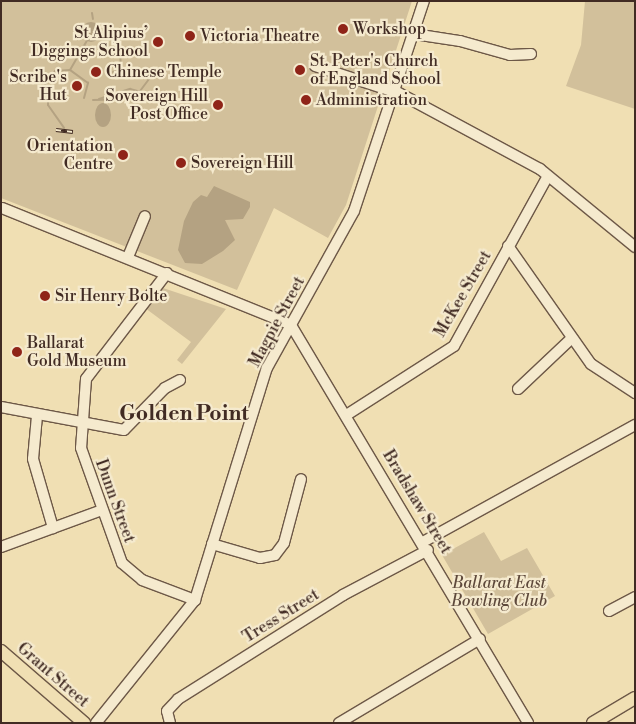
<!DOCTYPE html>
<meta charset="utf-8">
<style>
body{margin:0}
#map{position:relative;width:636px;height:724px;overflow:hidden;background:#f0dfb3;font-family:"Libre Bodoni",serif}
div>[style]{position:absolute}
.green>*{inset:0;background:#d2c09b}
.water>*{inset:0;background:#b4a282}
.round{border-radius:50%}
.stream>*{height:2px;margin:-1px;padding:0 1px;transform-origin:1px;border-radius:1px;background:#b4a282}
.canal>*{height:8px;margin:-4px;padding:0 4px;transform-origin:4px;border-radius:4px;background:#b4a282}
.canal>.ring{margin:-4px;padding:0;box-sizing:content-box;background:none;border:8px solid #b4a282;border-radius:50%}
.roads{filter:drop-shadow(1px 0 #6d5847) drop-shadow(-1px 0 #6d5847) drop-shadow(0 1px #6d5847) drop-shadow(0 -1px #6d5847)}
.minor>*{height:10px;margin:-5px;padding:0 5px;transform-origin:5px;border-radius:5px;background:#f5eace}
.major>*{height:12px;margin:-6px;padding:0 6px;transform-origin:6px;border-radius:6px;background:#f0dfb3}
.rail>*{height:4px;margin-top:-2px;transform-origin:0;background:repeating-linear-gradient(90deg,#f5eace 0 5.5px,#412b23 0 11px);box-sizing:border-box;border-block:1px solid #412b23}
.dots>*{width:14px;height:14px;translate:-50% -50%;box-sizing:border-box;border:2px solid #f5eace;border-radius:50%}
span{translate:-50% -50%;white-space:nowrap;text-align:center;line-height:1.15;-webkit-text-stroke:4.5px #f5eace;paint-order:stroke}
.poi-label{font-size:16px;color:#412b23}
.left{translate:0 -50%;text-align:left}
.right{translate:-100% -50%;text-align:right}
.street-label{font-size:16px;color:#412b23}
.park-label{font-size:16px;color:#5e493b;font-style:italic}
.district-label{font-size:21px;color:#412b23;font-weight:700}
.frame{position:absolute;inset:0;border:2px solid #412b23;pointer-events:none}
</style>
<div id="map">
<div class="green">
<i style="clip-path:polygon(1px 1px,412px 1px,346px 205px,328px 238px,274px 208px,237px 290px,1px 198px)"></i>
<i style="clip-path:polygon(585px 1px,635px 1px,635px 109px,566px 86px,581px 45px)"></i>
<i style="clip-path:polygon(163px 288px,226px 309px,182px 364px,177px 360px,191px 342px,145px 308px)"></i>
<i style="clip-path:polygon(484px 532px,501px 561px,527px 548px,555px 596px,488px 634px,442px 555px)"></i>
</div>
<div class="water">
<i class="round" style="left:81px;top:22px;width:20px;height:20px"></i>
<i style="clip-path:polygon(214px 186px,250px 202px,250px 207px,243px 219px,225px 220px,235px 240px,223px 251px,202px 264px,185px 263px,178px 250px,184px 221px,193px 202px,201px 195px,207px 197px)"></i>
</div>
<div class="stream">
<i style="left:92px;top:13px;width:6px;rotate:81deg"></i>
<i style="left:113px;top:72px;width:8px;rotate:-14deg"></i>
<i style="left:121px;top:70px;width:20px;rotate:-93deg"></i>
<i style="left:45px;top:84px;width:16px;rotate:-52deg"></i>
<i style="left:55px;top:71px;width:15px;rotate:-4deg"></i>
<i style="left:48px;top:96px;width:9px;rotate:90deg"></i>
<i style="left:48px;top:105px;width:28px;rotate:55deg"></i>
<i style="left:84px;top:98px;width:16px;rotate:-75deg"></i>
<i style="left:88px;top:83px;width:22px;rotate:-144deg"></i>
<i style="left:70px;top:70px;width:34px;rotate:-60deg"></i>
<i style="left:99px;top:99px;width:33px;rotate:-18deg"></i>
<i style="left:130px;top:89px;width:27px;rotate:15deg"></i>
<i style="left:93px;top:100px;width:41px;rotate:-1.4deg"></i>
<i style="left:134px;top:99px;width:36px;rotate:-53deg"></i>
</div>
<div class="canal">
<i class="ring" style="left:98.5px;top:106.5px;width:-3px;height:-3px"></i>
</div>
<div class="roads">
<div class="minor">
<i style="left:414px;top:34px;width:47px;rotate:8.7deg"></i>
<i style="left:460px;top:41px;width:52px;rotate:15.6deg"></i>
<i style="left:510px;top:55px;width:21px;rotate:-3deg"></i>
<i style="left:315px;top:66px;width:84px;rotate:18deg"></i>
<i style="left:395px;top:91px;width:165px;rotate:28.3deg"></i>
<i style="left:540px;top:169px;width:123px;rotate:39.4deg"></i>
<i style="left:2px;top:208px;width:312px;rotate:22deg"></i>
<i style="left:291px;top:325px;width:463px;rotate:59.2deg"></i>
<i style="left:508px;top:246px;width:144px;rotate:54.9deg"></i>
<i style="left:591px;top:364px;width:53px;rotate:33.4deg"></i>
<i style="left:128px;top:257px;width:44px;rotate:-67.5deg"></i>
<i style="left:167px;top:273px;width:133px;rotate:127.4deg"></i>
<i style="left:86px;top:379px;width:69px;rotate:94.1deg"></i>
<i style="left:81px;top:448px;width:122px;rotate:70.4deg"></i>
<i style="left:122px;top:563px;width:26px;rotate:40deg"></i>
<i style="left:142px;top:580px;width:57px;rotate:20.7deg"></i>
<i style="left:518px;top:389px;width:74px;rotate:-43.4deg"></i>
<i style="left:1px;top:407px;width:125px;rotate:10.6deg"></i>
<i style="left:124px;top:430px;width:59px;rotate:-45.7deg"></i>
<i style="left:165px;top:388px;width:17px;rotate:-28deg"></i>
<i style="left:348px;top:414px;width:126px;rotate:-32.7deg"></i>
<i style="left:454px;top:346px;width:194px;rotate:-61.1deg"></i>
<i style="left:37px;top:416px;width:43px;rotate:95.3deg"></i>
<i style="left:33px;top:459px;width:72px;rotate:73.8deg"></i>
<i style="left:423px;top:542px;width:242px;rotate:-28.9deg"></i>
<i style="left:212px;top:544px;width:50px;rotate:16.3deg"></i>
<i style="left:260px;top:558px;width:15px;rotate:-11deg"></i>
<i style="left:275px;top:555px;width:15px;rotate:-53deg"></i>
<i style="left:284px;top:543px;width:66px;rotate:-75.1deg"></i>
<i style="left:1px;top:547px;width:108px;rotate:-20.1deg"></i>
<i style="left:609px;top:611px;width:30px;rotate:-28deg"></i>
<i style="left:96px;top:723px;width:158px;rotate:-51.2deg"></i>
<i style="left:195px;top:600px;width:243px;rotate:-72.8deg"></i>
<i style="left:267px;top:368px;width:179px;rotate:-61deg"></i>
<i style="left:354px;top:211px;width:221px;rotate:-71.6deg"></i>
<i style="left:170px;top:723px;width:12px;rotate:-104deg"></i>
<i style="left:167px;top:711px;width:16px;rotate:-47deg"></i>
<i style="left:178px;top:699px;width:195px;rotate:-32.2deg"></i>
<i style="left:343px;top:595px;width:96px;rotate:-27.9deg"></i>
<i style="left:339px;top:723px;width:164px;rotate:-30.8deg"></i>
</div>
<div class="major">
<i style="left:1px;top:651px;width:110px;rotate:40.9deg"></i>
<i style="left:593px;top:723px;width:49px;rotate:-30.8deg"></i>
</div>
</div>
<div class="rail">
<i style="left:56px;top:130px;width:17px;rotate:7deg"></i>
</div>
<div class="dots">
<i style="left:343px;top:29px;background:#8f2418"></i>
<i style="left:190px;top:36px;background:#8f2418"></i>
<i style="left:158px;top:42px;background:#8f2418"></i>
<i style="left:300px;top:70px;background:#8f2418"></i>
<i style="left:96px;top:72px;background:#8f2418"></i>
<i style="left:77px;top:86px;background:#8f2418"></i>
<i style="left:306px;top:100px;background:#8f2418"></i>
<i style="left:218px;top:105px;background:#8f2418"></i>
<i style="left:123px;top:155px;background:#8f2418"></i>
<i style="left:181px;top:163px;background:#8f2418"></i>
<i style="left:45px;top:296px;background:#8f2418"></i>
<i style="left:17px;top:352px;background:#8f2418"></i>
</div>
<div class="poi-label">
<span class="left" style="left:353px;top:29px">Workshop</span>
<span class="right" style="left:148px;top:42px">St Alipius’<br>Diggings School</span>
<span class="left" style="left:200px;top:36px">Victoria Theatre</span>
<span class="left" style="left:310px;top:70px">St. Peter's Church<br>of England School</span>
<span class="left" style="left:106px;top:72px">Chinese Temple</span>
<span class="right" style="left:67px;top:86px">Scribe's<br>Hut</span>
<span class="right" style="left:208px;top:105px">Sovereign Hill<br>Post Office</span>
<span class="left" style="left:316px;top:100px">Administration</span>
<span class="right" style="left:113px;top:155px">Orientation<br>Centre</span>
<span class="left" style="left:191px;top:163px">Sovereign Hill</span>
<span class="left" style="left:55px;top:296px">Sir Henry Bolte</span>
<span class="left" style="left:27px;top:352px">Ballarat<br>Gold Museum</span>
</div>
<div class="street-label">
<span style="left:463px;top:294px;rotate:-60deg">McKee Street</span>
<span style="left:277px;top:322px;rotate:-62deg">Magpie Street</span>
<span style="left:115px;top:501px;rotate:70deg">Dunn Street</span>
<span style="left:417px;top:502px;rotate:59deg">Bradshaw Street</span>
<span style="left:281px;top:616px;rotate:-32deg">Tress Street</span>
<span style="left:53px;top:675px;rotate:41deg">Grant Street</span>
</div>
<div class="park-label">
<span style="left:499px;top:592px">Ballarat East<br>Bowling Club</span>
</div>
<div class="district-label">
<span style="left:184px;top:414px">Golden Point</span>
</div>
<div class="frame"></div>
</div>
